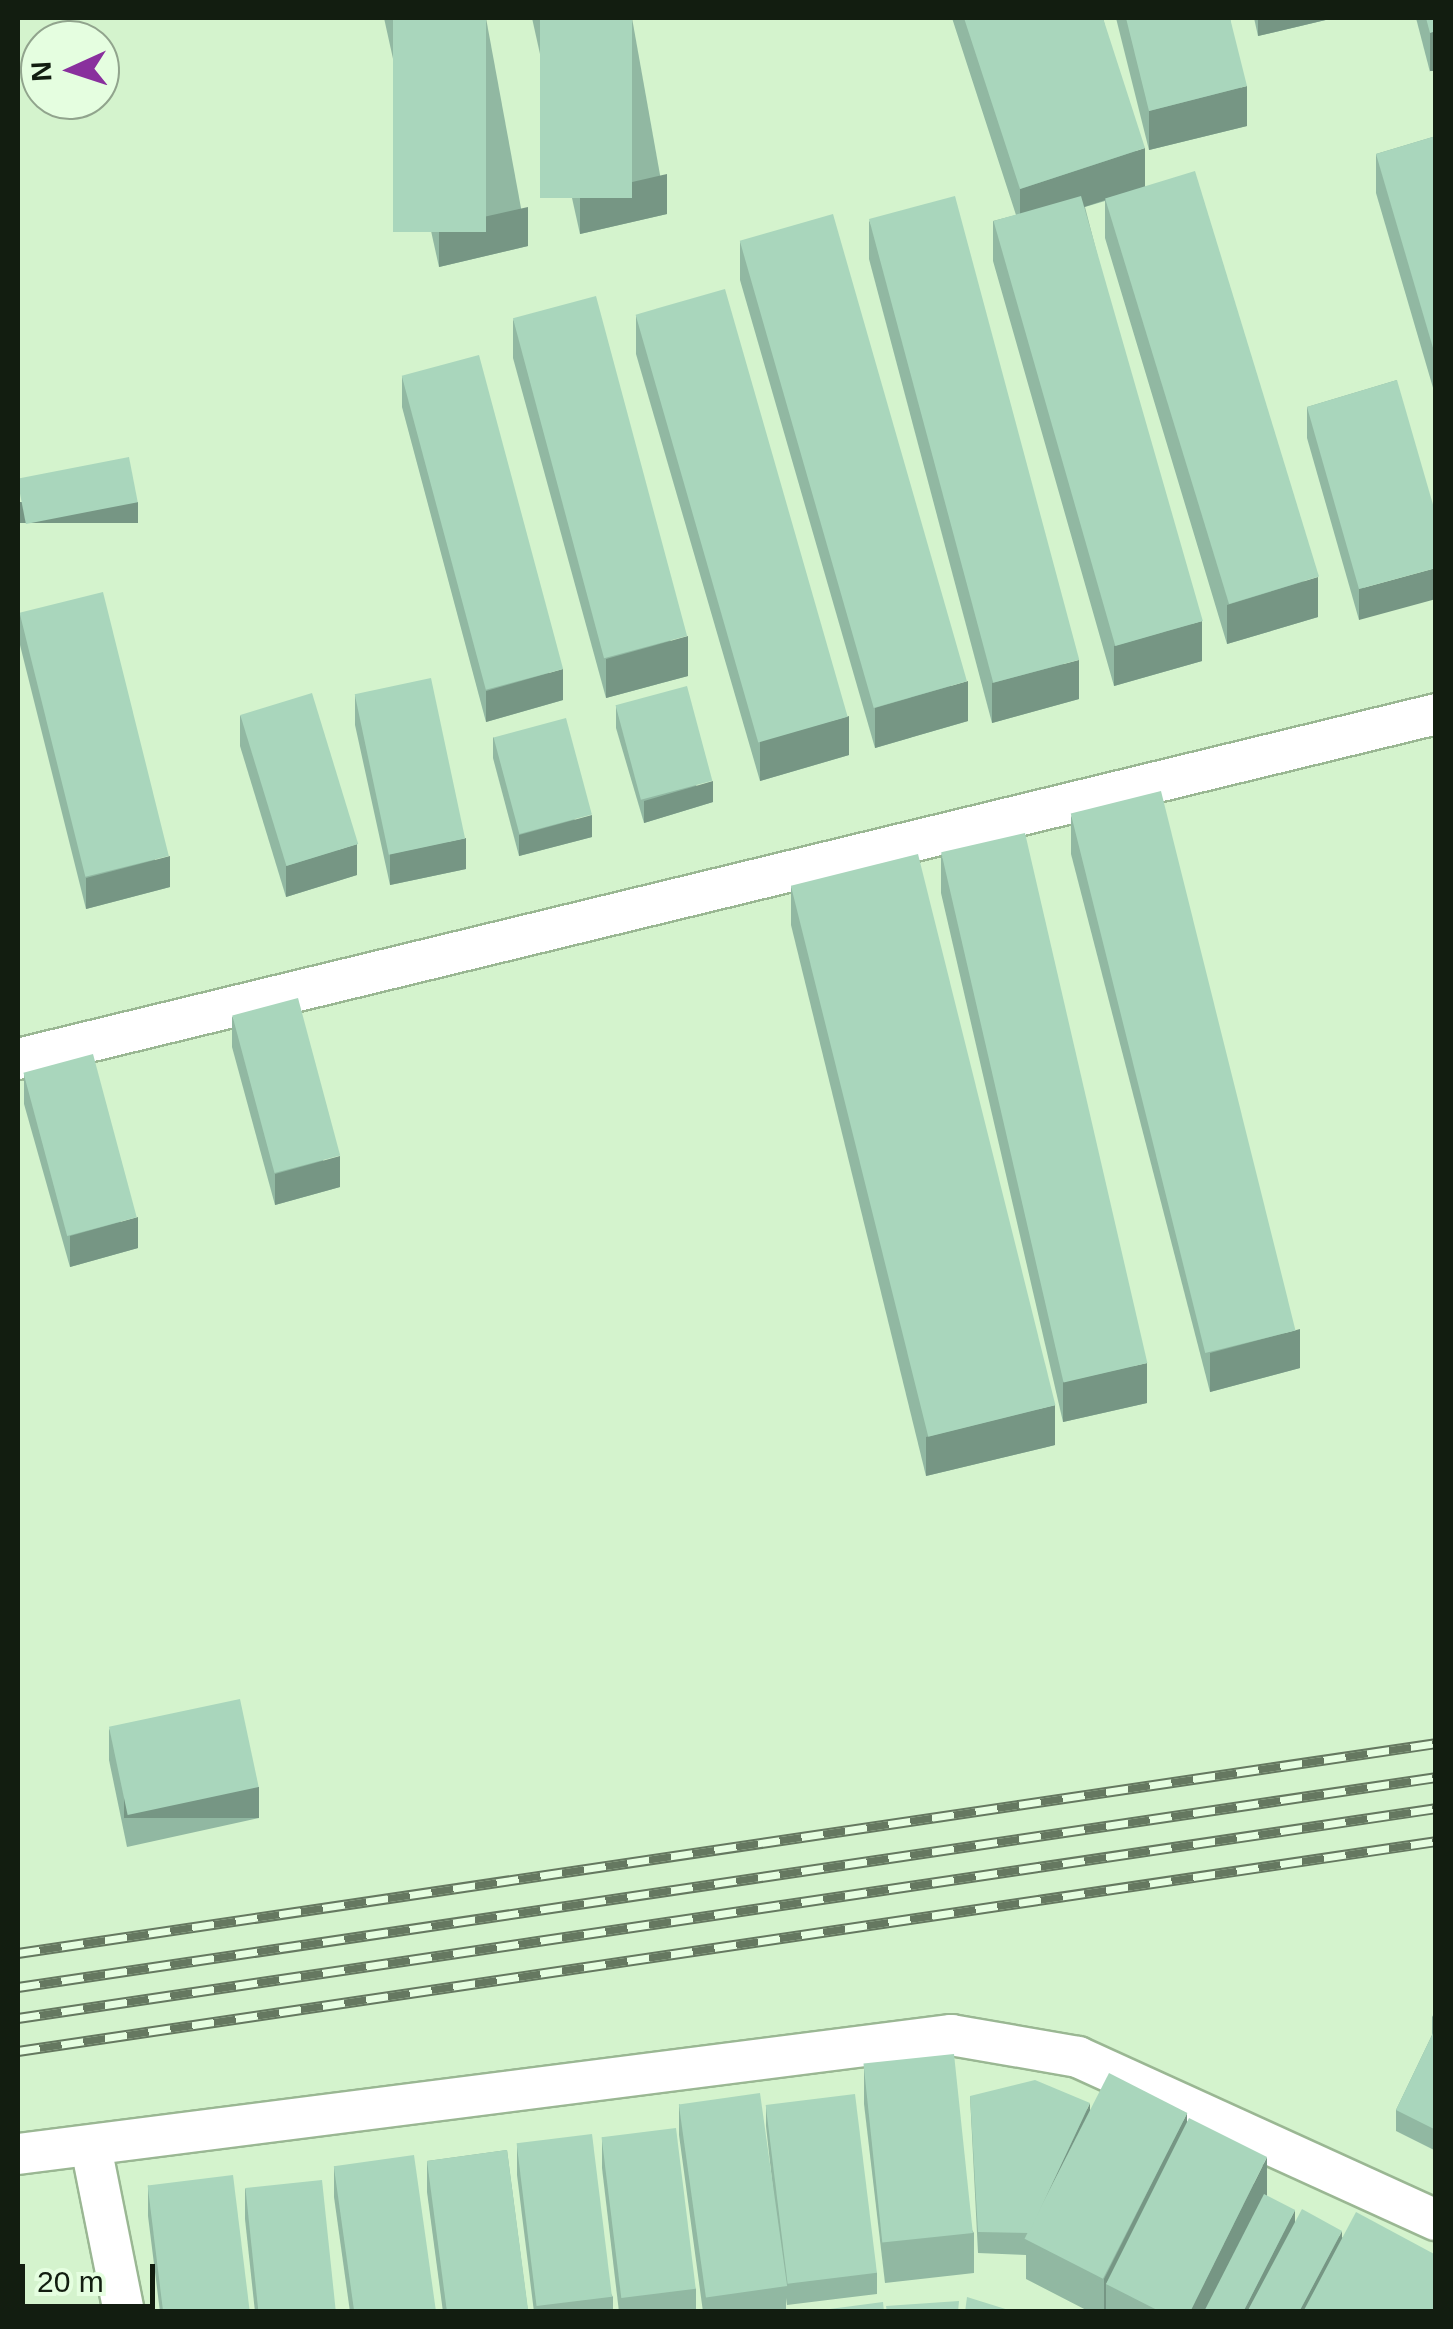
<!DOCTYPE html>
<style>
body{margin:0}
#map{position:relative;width:1453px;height:2329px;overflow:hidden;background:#d4f3cd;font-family:Arial,sans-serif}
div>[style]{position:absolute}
.roads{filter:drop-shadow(2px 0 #9ab793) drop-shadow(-2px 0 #9ab793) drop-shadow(0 2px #9ab793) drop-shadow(0 -2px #9ab793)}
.street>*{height:40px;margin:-20px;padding:0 20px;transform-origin:20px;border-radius:20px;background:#fff}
.rail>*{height:11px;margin-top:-5.5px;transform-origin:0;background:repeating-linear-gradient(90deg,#e5fee0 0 22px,#657860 0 44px);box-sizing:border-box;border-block:2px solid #657860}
.wall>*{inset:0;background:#91b8a2}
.shaded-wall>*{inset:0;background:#769684;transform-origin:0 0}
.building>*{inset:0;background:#a9d6bc;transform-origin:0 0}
span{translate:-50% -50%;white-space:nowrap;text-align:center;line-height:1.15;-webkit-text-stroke:8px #e5fee0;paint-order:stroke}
.frame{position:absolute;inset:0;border:20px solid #121d10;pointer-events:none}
.north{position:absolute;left:20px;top:20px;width:100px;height:100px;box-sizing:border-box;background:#e5fee0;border:2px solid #91a48d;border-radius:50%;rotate:267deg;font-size:28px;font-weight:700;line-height:40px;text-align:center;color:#121d10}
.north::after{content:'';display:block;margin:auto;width:35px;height:45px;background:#89309d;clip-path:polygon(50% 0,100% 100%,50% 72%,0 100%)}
.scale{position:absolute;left:20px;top:2264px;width:135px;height:45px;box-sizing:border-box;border:5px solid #121d10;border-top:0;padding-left:12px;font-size:30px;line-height:35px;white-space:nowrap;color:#121d10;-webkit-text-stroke:8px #e5fee0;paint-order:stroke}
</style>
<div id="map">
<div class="roads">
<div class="street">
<i style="left:18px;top:1059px;width:1459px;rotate:-13.67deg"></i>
<i style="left:91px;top:2147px;width:168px;rotate:78.7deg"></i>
<i style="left:18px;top:2154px;width:941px;rotate:-7.27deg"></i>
<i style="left:951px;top:2035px;width:129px;rotate:9.8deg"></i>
<i style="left:1078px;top:2057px;width:393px;rotate:24.5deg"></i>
</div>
</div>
<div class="rail">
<i style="left:18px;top:1953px;width:1433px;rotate:-8.42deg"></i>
<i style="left:18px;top:1987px;width:1433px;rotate:-8.42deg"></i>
<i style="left:18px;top:2018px;width:1433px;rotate:-8.42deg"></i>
<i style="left:18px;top:2051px;width:1433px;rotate:-8.42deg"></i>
</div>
<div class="wall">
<i style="clip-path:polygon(384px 18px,486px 18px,528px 246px,439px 267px)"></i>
<i style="clip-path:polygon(532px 18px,632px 18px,667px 214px,580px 234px)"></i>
<i style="clip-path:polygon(952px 18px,1103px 18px,1145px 186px,1318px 617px,1227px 644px,1105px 238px,1105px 201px,1085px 207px,1202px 661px,1114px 686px,993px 261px,993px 221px,1016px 215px)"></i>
<i style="clip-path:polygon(1116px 18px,1230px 18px,1247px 126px,1149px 150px)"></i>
<i style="clip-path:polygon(1254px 18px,1334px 18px,1258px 36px)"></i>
<i style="clip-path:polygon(1416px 18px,1436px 18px,1430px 72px)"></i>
<i style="clip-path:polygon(1436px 136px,1436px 398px,1376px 193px,1376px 154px)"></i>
<i style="clip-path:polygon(869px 220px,1079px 699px,992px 723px,869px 259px)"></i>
<i style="clip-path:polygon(740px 241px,968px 721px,875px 748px,740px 280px)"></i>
<i style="clip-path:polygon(636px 315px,849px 755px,760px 781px,636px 354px)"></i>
<i style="clip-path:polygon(513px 319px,688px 676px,606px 698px,513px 358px)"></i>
<i style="clip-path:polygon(402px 376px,563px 700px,486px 722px,402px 407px)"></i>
<i style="clip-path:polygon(1397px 380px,1359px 620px,1307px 438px,1307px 407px)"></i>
<i style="clip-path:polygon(20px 613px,170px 887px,86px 909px,20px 645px)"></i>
<i style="clip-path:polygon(355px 694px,466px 869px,390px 885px,355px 725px)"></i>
<i style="clip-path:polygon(616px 706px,713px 802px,644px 823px,616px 728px)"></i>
<i style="clip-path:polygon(240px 715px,357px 875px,286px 897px,240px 746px)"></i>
<i style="clip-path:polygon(493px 737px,592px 837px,519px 856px,493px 758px)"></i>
<i style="clip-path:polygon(1071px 815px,1300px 1368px,1210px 1392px,1071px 854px)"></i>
<i style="clip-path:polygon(941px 853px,1147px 1403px,1063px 1422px,941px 893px)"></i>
<i style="clip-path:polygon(791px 886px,1055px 1445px,926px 1476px,791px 925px)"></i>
<i style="clip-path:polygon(232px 1016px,340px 1187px,275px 1205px,232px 1047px)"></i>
<i style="clip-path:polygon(24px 1073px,138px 1248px,70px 1267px,24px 1104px)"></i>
<i style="clip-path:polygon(109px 1729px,259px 1818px,127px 1847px,109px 1760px)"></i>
<i style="clip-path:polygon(1436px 2010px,1436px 2151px,1396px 2131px,1396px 2110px,1432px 2035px,1432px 2017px)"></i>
<i style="clip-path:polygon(864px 2065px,974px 2233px,974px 2273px,885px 2283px,864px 2104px)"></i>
<i style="clip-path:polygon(970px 2096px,1187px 2121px,1295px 2223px,1342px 2237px,1436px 2312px,1090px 2312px,1026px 2279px,1026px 2255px,978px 2253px)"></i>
<i style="clip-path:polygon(679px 2104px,775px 2208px,766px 2126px,766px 2105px,877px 2273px,877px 2294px,787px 2305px,786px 2298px,786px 2312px,703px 2312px,679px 2135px)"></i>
<i style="clip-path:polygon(602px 2137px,696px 2289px,696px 2312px,619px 2312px,602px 2168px)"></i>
<i style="clip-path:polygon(517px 2144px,613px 2297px,613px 2312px,534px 2312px,517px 2175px)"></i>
<i style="clip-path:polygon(507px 2150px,528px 2312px,443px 2312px,427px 2192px,427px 2161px)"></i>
<i style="clip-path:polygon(334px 2166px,435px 2312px,350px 2312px,334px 2197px)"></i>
<i style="clip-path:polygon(148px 2185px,249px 2312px,160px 2312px,148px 2216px)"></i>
<i style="clip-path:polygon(245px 2188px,337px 2312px,255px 2312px,245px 2219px)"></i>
</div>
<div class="shaded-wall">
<i style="clip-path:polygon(1258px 18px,1334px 18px,1258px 36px)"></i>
<i style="left:1436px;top:31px;width:40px;height:6px;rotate:90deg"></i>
<i style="clip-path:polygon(1247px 86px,1247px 126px,1149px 150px,1149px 111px)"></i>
<i style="clip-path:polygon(1145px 148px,1145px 187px,1020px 228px,1020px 189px)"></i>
<i style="clip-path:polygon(667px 174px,667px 214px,580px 234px,580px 194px)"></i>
<i style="clip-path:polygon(528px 207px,528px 246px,439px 267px,439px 227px)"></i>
<i style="left:138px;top:502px;width:21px;height:123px;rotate:90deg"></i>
<i style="clip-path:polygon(1436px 568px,1436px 599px,1359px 620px,1359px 589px)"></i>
<i style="clip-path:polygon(1318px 577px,1318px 617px,1227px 644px,1227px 605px)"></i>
<i style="clip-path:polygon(1202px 621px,1202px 661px,1114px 686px,1114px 646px)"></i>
<i style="clip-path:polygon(688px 636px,688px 676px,606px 698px,606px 659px)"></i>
<i style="clip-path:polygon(1079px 660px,1079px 699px,992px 723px,992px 683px)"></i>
<i style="clip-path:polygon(563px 669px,563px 700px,486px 722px,486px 691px)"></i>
<i style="clip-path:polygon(968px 681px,968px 721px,875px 748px,875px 708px)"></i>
<i style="clip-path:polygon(849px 716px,849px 755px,760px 781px,760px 741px)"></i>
<i style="clip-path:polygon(713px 781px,713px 802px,644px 823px,644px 801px)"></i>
<i style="clip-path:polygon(592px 815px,592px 837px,519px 856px,519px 835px)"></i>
<i style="clip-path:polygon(466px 838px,466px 869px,390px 885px,390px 854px)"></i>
<i style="clip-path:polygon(357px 844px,357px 875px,286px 897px,286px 866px)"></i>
<i style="clip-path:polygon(170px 856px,170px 887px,86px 909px,86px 878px)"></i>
<i style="clip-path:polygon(340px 1156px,340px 1187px,275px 1205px,275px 1174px)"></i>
<i style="clip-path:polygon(138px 1217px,138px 1248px,70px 1267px,70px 1236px)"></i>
<i style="clip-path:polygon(1300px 1329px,1300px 1368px,1210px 1392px,1210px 1353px)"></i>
<i style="clip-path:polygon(1147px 1363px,1147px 1403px,1063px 1422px,1063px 1382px)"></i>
<i style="clip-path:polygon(1055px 1405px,1055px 1445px,926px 1476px,926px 1437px)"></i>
<i style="left:259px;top:1787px;width:31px;height:135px;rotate:90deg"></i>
<i style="clip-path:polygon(1090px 2103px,1090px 2124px,1029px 2233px)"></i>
<i style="clip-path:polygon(1187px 2113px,1187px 2152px,1106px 2284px,1106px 2312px,1104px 2312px,1104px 2279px)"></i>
<i style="clip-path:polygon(1267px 2157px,1267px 2197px,1210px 2312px,1190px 2312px)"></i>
<i style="clip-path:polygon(1295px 2210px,1295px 2231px,1254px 2312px,1243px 2312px)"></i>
<i style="clip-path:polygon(1342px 2231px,1342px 2252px,1311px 2312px,1299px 2312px)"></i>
</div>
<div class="building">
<i style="left:393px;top:18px;width:93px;height:214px"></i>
<i style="left:540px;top:18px;width:92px;height:180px"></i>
<i style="clip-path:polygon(964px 18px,1103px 18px,1145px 148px,1020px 189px)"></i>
<i style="clip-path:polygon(1126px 18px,1230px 18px,1247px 86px,1149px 111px)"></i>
<i style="clip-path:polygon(1426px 18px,1436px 18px,1436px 31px,1430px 33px)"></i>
<i style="clip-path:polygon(1436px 136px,1436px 358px,1376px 154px)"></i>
<i style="left:1195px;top:171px;width:424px;height:94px;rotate:73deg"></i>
<i style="left:955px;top:196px;width:480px;height:89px;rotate:75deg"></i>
<i style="left:1081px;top:196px;width:442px;height:91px;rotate:74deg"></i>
<i style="left:833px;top:214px;width:486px;height:97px;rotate:74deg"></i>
<i style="left:725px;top:289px;width:445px;height:93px;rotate:74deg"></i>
<i style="left:596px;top:296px;width:352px;height:86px;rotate:75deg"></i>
<i style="left:479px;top:355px;width:325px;height:80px;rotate:75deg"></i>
<i style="clip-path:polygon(1397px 380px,1436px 515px,1436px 568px,1359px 589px,1307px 407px)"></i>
<i style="left:129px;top:457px;width:46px;height:114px;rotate:79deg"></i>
<i style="left:103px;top:592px;width:272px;height:86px;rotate:76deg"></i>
<i style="left:431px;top:678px;width:164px;height:78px;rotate:78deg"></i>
<i style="left:687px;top:686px;width:98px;height:74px;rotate:75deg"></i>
<i style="left:312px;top:693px;width:158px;height:75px;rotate:73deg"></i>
<i style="left:566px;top:718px;width:100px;height:75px;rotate:75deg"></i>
<i style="left:1161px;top:791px;width:556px;height:93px;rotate:76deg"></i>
<i style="left:1025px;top:833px;width:544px;height:86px;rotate:77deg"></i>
<i style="left:918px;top:854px;width:568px;height:131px;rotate:76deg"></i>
<i style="left:298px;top:998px;width:163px;height:68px;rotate:75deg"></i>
<i style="left:93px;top:1054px;width:169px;height:72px;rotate:75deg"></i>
<i style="left:240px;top:1699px;width:90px;height:134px;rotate:78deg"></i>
<i style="clip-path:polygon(1434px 2031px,1436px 2031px,1436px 2130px,1396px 2110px)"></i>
<i style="left:954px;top:2054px;width:180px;height:91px;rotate:84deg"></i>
<i style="left:1109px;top:2073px;width:88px;height:186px;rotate:27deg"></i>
<i style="clip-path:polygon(1035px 2080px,1090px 2103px,1029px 2233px,978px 2232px,970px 2096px)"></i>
<i style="left:760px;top:2093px;width:195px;height:82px;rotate:82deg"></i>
<i style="left:855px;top:2094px;width:180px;height:90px;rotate:83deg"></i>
<i style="clip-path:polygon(1189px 2118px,1267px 2157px,1190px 2312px,1161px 2312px,1106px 2284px)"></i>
<i style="left:676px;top:2128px;width:162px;height:75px;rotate:83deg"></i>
<i style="left:592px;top:2134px;width:164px;height:76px;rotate:83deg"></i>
<i style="clip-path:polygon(507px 2150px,528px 2309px,506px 2312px,447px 2312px,427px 2161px)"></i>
<i style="left:414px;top:2155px;width:158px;height:81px;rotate:82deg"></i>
<i style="left:233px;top:2175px;width:138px;height:86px;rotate:83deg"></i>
<i style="left:322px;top:2180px;width:133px;height:77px;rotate:84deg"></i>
<i style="left:1264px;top:2194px;width:35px;height:132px;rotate:27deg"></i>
<i style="clip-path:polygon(1302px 2209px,1342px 2231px,1299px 2312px,1247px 2312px)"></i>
<i style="clip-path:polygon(1356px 2212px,1436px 2255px,1436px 2312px,1303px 2312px)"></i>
<i style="clip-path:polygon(967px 2297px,1015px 2312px,965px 2312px)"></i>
<i style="clip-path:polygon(959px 2301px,958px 2312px,887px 2312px,886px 2306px)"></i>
<i style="clip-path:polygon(883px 2302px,884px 2312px,807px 2312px)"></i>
</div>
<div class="frame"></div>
<div class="north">N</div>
<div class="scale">20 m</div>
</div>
